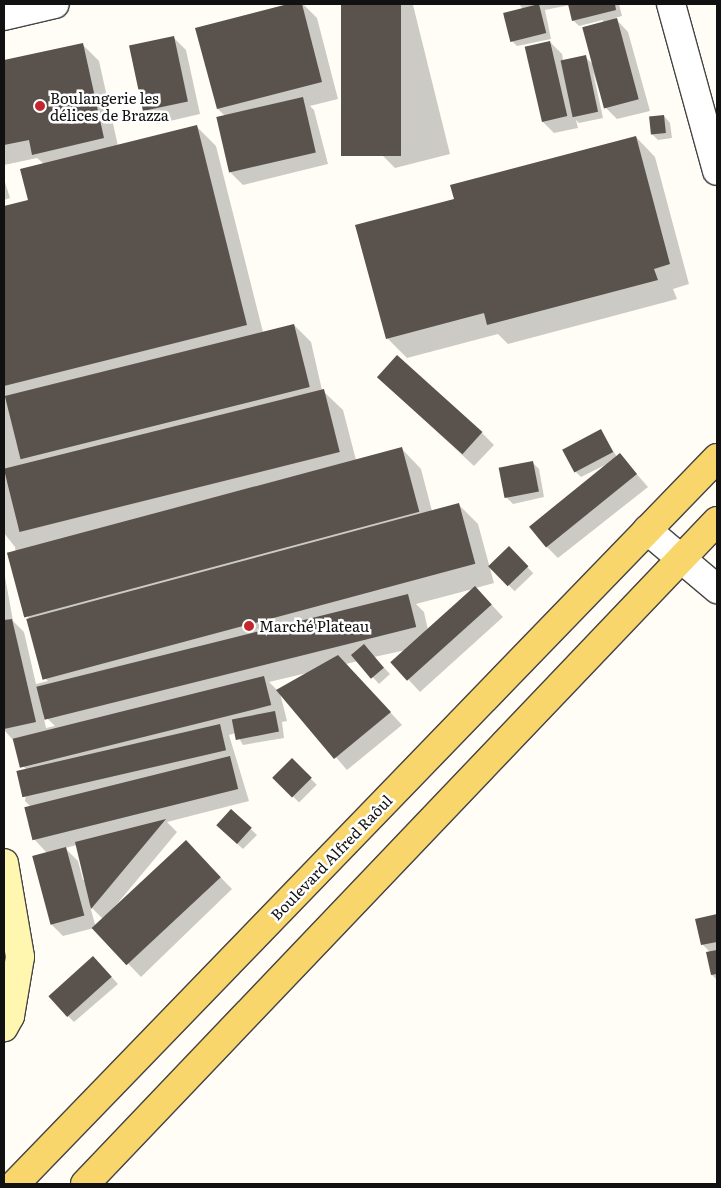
<!DOCTYPE html>
<meta charset="utf-8">
<style>
body{margin:0}
#map{position:relative;width:721px;height:1188px;overflow:hidden;background:#fffdf5;font-family:Literata,serif}
div>[style]{position:absolute}
.shadow>*{inset:0;background:#0003;transform-origin:0 0}
.building>*{inset:0;background:#5a524d;transform-origin:0 0}
.roads{filter:drop-shadow(1px 0 #444) drop-shadow(-1px 0 #444) drop-shadow(0 1px #444) drop-shadow(0 -1px #444)}
.street>*{height:28px;margin:-14px;padding:0 14px;transform-origin:14px;border-radius:14px;background:#fff}
.secondary>*{height:28px;margin:-14px;padding:0 14px;transform-origin:14px;border-radius:14px;background:#fff6b0}
.primary>*{height:28px;margin:-14px;padding:0 14px;transform-origin:14px;border-radius:14px;background:#f9d66b}
.dots>*{width:14px;height:14px;translate:-50% -50%;box-sizing:border-box;border:2px solid #fff;border-radius:50%}
span{translate:-50% -50%;white-space:nowrap;text-align:center;line-height:1.15;-webkit-text-stroke:5px #fff;paint-order:stroke}
.poi-label{font-size:15px;color:#111}
.left{translate:0 -50%;text-align:left}
.street-label{font-size:15px;color:#111}
.frame{position:absolute;inset:0;border:5px solid #111;pointer-events:none}
</style>
<div id="map">
<div class="shadow">
<i style="clip-path:polygon(293px 4px,303px 4px,317px 18px,338px 99px,310px 106px,314px 110px,328px 164px,243px 185px,231px 173px,226px 117px,218px 109px,197px 28px)"></i>
<i style="clip-path:polygon(342px 4px,413px 5px,450px 154px,395px 168px,378px 151px)"></i>
<i style="clip-path:polygon(519px 4px,619px 4px,622px 16px,615px 18px,628px 32px,650px 111px,617px 119px,605px 107px,593px 72px,603px 118px,579px 123px,576px 120px,578px 128px,554px 133px,542px 121px,550px 42px,562px 54px,563px 60px,585px 57px,594px 65px,603px 20px,579px 26px,573px 20px,570px 5px,545px 10px,551px 39px,517px 46px,511px 40px,522px 8px)"></i>
<i style="clip-path:polygon(174px 38px,186px 50px,200px 114px,157px 124px,145px 112px)"></i>
<i style="clip-path:polygon(evenodd,82px 44px,99px 61px,118px 146px,196px 126px,216px 146px,263px 332px,294px 325px,311px 342px,322px 390px,343px 410px,356px 460px,402px 449px,421px 469px,432px 511px,458px 504px,478px 524px,494px 583px,476px 588px,503px 617px,420px 692px,392px 662px,406px 650px,374px 657px,390px 674px,379px 684px,358px 661px,346px 664px,402px 725px,347px 770px,280px 693px,287px 721px,282px 722px,284px 738px,243px 745px,236px 733px,229px 735px,249px 801px,167px 822px,177px 832px,112px 910px,186px 842px,232px 889px,141px 977px,94px 928px,63px 936px,51px 924px,47px 853px,35px 840px,32px 808px,25px 801px,29px 772px,20px 763px,14px 741px,4px 730px,4px 571px,13px 621px,24px 632px,36px 684px,48px 681px,43px 676px,28px 616px,24px 612px,15px 547px,4px 533px,4px 207px,30px 201px,44px 164px,37px 158px,4px 165px,4px 62px,82px 44px,473px 589px,428px 630px,424px 612px,416px 604px,473px 589px,82px 44px,307px 673px,278px 691px,269px 682px,307px 673px,82px 44px,43px 714px,55px 726px,46px 728px,43px 714px,82px 44px,77px 845px,86px 880px,83px 880px,78px 861px,65px 848px,77px 845px,82px 44px,90px 906px,104px 920px,96px 928px,90px 906px)"></i>
<i style="clip-path:polygon(664px 116px,670px 123px,672px 138px,658px 140px,652px 134px)"></i>
<i style="clip-path:polygon(636px 137px,655px 157px,689px 284px,673px 289px,677px 299px,508px 344px,498px 334px,407px 358px,387px 338px,455px 200px)"></i>
<i style="clip-path:polygon(4px 179px,10px 198px,4px 200px)"></i>
<i style="clip-path:polygon(391px 389px,482px 433px,494px 445px,474px 466px)"></i>
<i style="clip-path:polygon(601px 431px,617px 457px,620px 455px,648px 487px,558px 558px,546px 546px,607px 464px,581px 477px,575px 471px)"></i>
<i style="clip-path:polygon(533px 463px,539px 469px,544px 497px,513px 504px,506px 497px)"></i>
<i style="left:509px;top:548px;width:35px;height:26px;rotate:46deg"></i>
<i style="left:292px;top:760px;width:35px;height:25px;rotate:45deg"></i>
<i style="clip-path:polygon(231px 811px,257px 835px,243px 849px,223px 831px)"></i>
<i style="clip-path:polygon(717px 915px,717px 980px,712px 975px,710px 952px,702px 944px,697px 920px)"></i>
<i style="clip-path:polygon(99px 963px,118px 984px,74px 1022px,68px 1016px)"></i>
</div>
<div class="building">
<i style="clip-path:polygon(288px 4px,302px 4px,322px 82px,217px 109px,195px 28px)"></i>
<i style="left:341px;top:4px;width:60px;height:152px"></i>
<i style="left:539px;top:4px;width:30px;height:37px;rotate:76deg"></i>
<i style="clip-path:polygon(568px 4px,615px 4px,616px 10px,572px 21px)"></i>
<i style="left:617px;top:18px;width:84px;height:36px;rotate:75deg"></i>
<i style="left:174px;top:36px;width:67px;height:46px;rotate:78deg"></i>
<i style="left:550px;top:41px;width:77px;height:26px;rotate:77deg"></i>
<i style="clip-path:polygon(83px 43px,104px 138px,32px 155px,29px 140px,4px 145px,4px 60px)"></i>
<i style="left:586px;top:55px;width:58px;height:26px;rotate:78deg"></i>
<i style="left:303px;top:97px;width:57px;height:89px;rotate:77deg"></i>
<i style="left:664px;top:115px;width:18px;height:15px;rotate:84deg"></i>
<i style="clip-path:polygon(197px 125px,247px 325px,4px 386px,4px 206px,28px 200px,20px 169px)"></i>
<i style="clip-path:polygon(636px 136px,670px 264px,654px 269px,658px 280px,487px 325px,484px 313px,386px 339px,355px 225px,454px 199px,450px 185px)"></i>
<i style="left:294px;top:324px;width:65px;height:298px;rotate:76deg"></i>
<i style="left:397px;top:355px;width:115px;height:30px;rotate:42deg"></i>
<i style="left:324px;top:389px;width:65px;height:330px;rotate:76deg"></i>
<i style="left:601px;top:429px;width:26px;height:44px;rotate:62deg"></i>
<i style="left:402px;top:447px;width:67px;height:409px;rotate:75deg"></i>
<i style="left:620px;top:453px;width:27px;height:117px;rotate:51deg"></i>
<i style="left:533px;top:461px;width:31px;height:35px;rotate:79deg"></i>
<i style="left:459px;top:503px;width:63px;height:448px;rotate:75deg"></i>
<i style="left:509px;top:546px;width:28px;height:29px;rotate:46deg"></i>
<i style="left:475px;top:586px;width:25px;height:114px;rotate:48deg"></i>
<i style="left:408px;top:594px;width:34px;height:383px;rotate:76deg"></i>
<i style="clip-path:polygon(12px 619px,36px 722px,4px 729px,4px 620px)"></i>
<i style="left:364px;top:644px;width:31px;height:17px;rotate:50deg"></i>
<i style="clip-path:polygon(338px 655px,391px 712px,334px 759px,276px 690px)"></i>
<i style="left:264px;top:676px;width:30px;height:259px;rotate:76deg"></i>
<i style="left:275px;top:711px;width:21px;height:44px;rotate:79deg"></i>
<i style="left:220px;top:724px;width:27px;height:209px;rotate:77deg"></i>
<i style="left:230px;top:756px;width:34px;height:212px;rotate:76deg"></i>
<i style="left:292px;top:758px;width:28px;height:28px;rotate:45deg"></i>
<i style="left:231px;top:809px;width:28px;height:22px;rotate:42deg"></i>
<i style="clip-path:polygon(166px 819px,91px 909px,75px 842px)"></i>
<i style="left:186px;top:840px;width:51px;height:129px;rotate:47deg"></i>
<i style="left:66px;top:847px;width:71px;height:35px;rotate:75deg"></i>
<i style="clip-path:polygon(717px 914px,717px 942px,701px 945px,695px 919px)"></i>
<i style="clip-path:polygon(717px 950px,717px 974px,711px 975px,706px 952px)"></i>
<i style="left:93px;top:956px;width:28px;height:60px;rotate:48deg"></i>
</div>
<div class="roads">
<div class="street">
<i style="left:671px;top:4px;width:173px;rotate:74.6deg"></i>
<i style="left:4px;top:16px;width:52px;rotate:-13.2deg"></i>
<i style="left:647px;top:530px;width:92px;rotate:40.1deg"></i>
</div>
<div class="secondary">
<i style="left:4px;top:863px;width:95px;rotate:80.3deg"></i>
<i style="left:20px;top:957px;width:60px;rotate:99.6deg"></i>
<i style="left:10px;top:1016px;width:13px;rotate:119deg"></i>
</div>
<div class="primary">
<i style="left:15px;top:1184px;width:1010px;rotate:-45.96deg"></i>
<i style="left:85px;top:1184px;width:916px;rotate:-46.37deg"></i>
</div>
</div>
<div class="dots">
<i style="left:40px;top:106px;background:#c4262e"></i>
<i style="left:249px;top:626px;background:#c4262e"></i>
</div>
<div class="poi-label">
<span class="left" style="left:50px;top:106px">Boulangerie les<br>délices de Brazza</span>
<span class="left" style="left:259px;top:626px">Marché Plateau</span>
</div>
<div class="street-label">
<span style="left:331px;top:857px;rotate:-46deg">Boulevard Alfred Raôul</span>
</div>
<div class="frame"></div>
</div>
